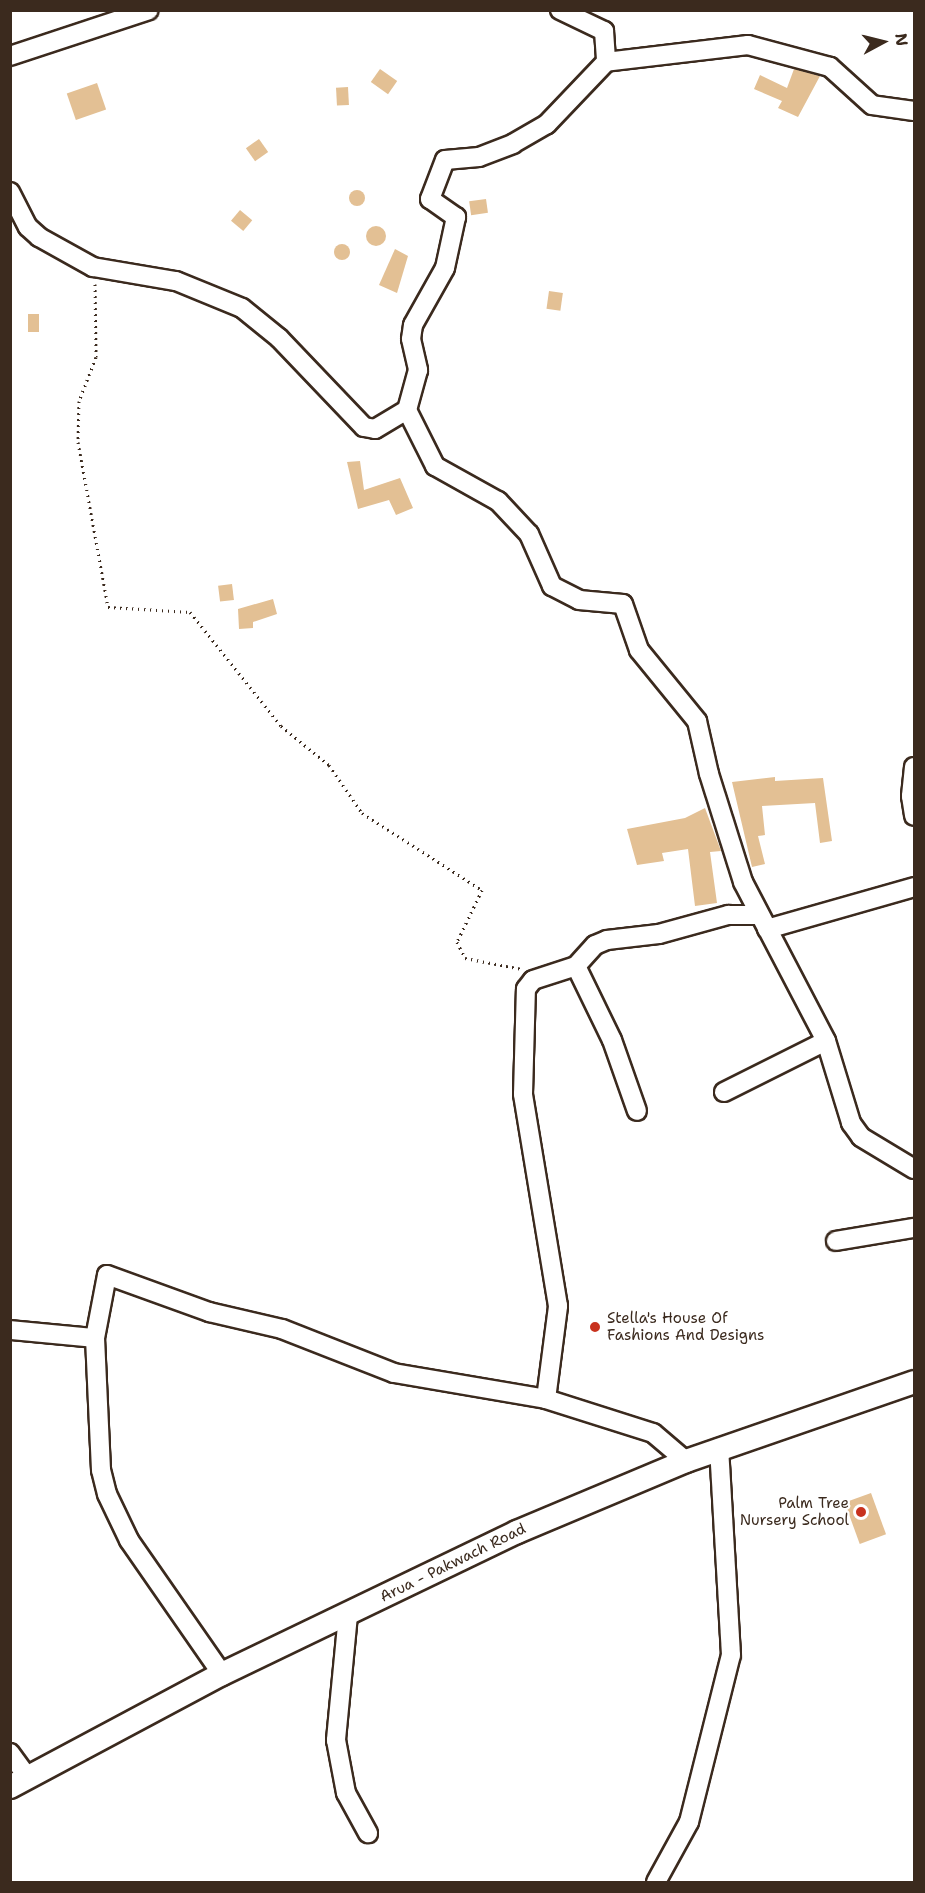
<!DOCTYPE html>
<style>
body{margin:0}
#map{position:relative;width:925px;height:1893px;overflow:hidden;background:#fff;font-family:"Shantell Sans",sans-serif}
div>[style]{position:absolute}
.building>*{inset:0;background:#e3c094;transform-origin:0 0}
.round{border-radius:50%}
.path>*{height:3px;margin-top:-1.5px;transform-origin:0;background:repeating-linear-gradient(90deg,#3b2a1e 0 1.5px,transparent 0 6px)}
.roads{filter:drop-shadow(2px 0 #3b2a1e) drop-shadow(-2px 0 #3b2a1e) drop-shadow(0 2px #3b2a1e) drop-shadow(0 -2px #3b2a1e)}
.minor>*{height:18px;margin:-9px;padding:0 9px;transform-origin:9px;border-radius:9px;background:#fff}
.major>*{height:22px;margin:-11px;padding:0 11px;transform-origin:11px;border-radius:11px;background:#fff}
.dots>*{width:16px;height:16px;translate:-50% -50%;box-sizing:border-box;border:3px solid #fff;border-radius:50%}
span{translate:-50% -50%;white-space:nowrap;text-align:center;line-height:1.15;-webkit-text-stroke:4.5px #fff;paint-order:stroke}
.poi-label{font-size:15px;color:#3b2a1e}
.left{translate:0 -50%;text-align:left}
.right{translate:-100% -50%;text-align:right}
.street-label{font-size:15px;color:#3b2a1e}
.frame{position:absolute;inset:0;border:12px solid #3b2a1e;pointer-events:none}
.north{position:absolute;left:853px;top:12px;width:60px;height:60px;-webkit-text-stroke:4px #fff;paint-order:stroke;rotate:83deg;font-size:16px;font-weight:700;line-height:24px;text-align:center;color:#3b2a1e}
.north::after{content:'';display:block;margin:auto;width:21px;height:27px;background:#3b2a1e;clip-path:polygon(50% 0,100% 100%,50% 72%,0 100%)}
</style>
<div id="map">
<div class="building">
<i style="left:380px;top:69px;width:21px;height:16px;rotate:35deg"></i>
<i style="clip-path:polygon(794px 69px,820px 76px,798px 117px,778px 108px,782px 101px,754px 89px,760px 75px,787px 88px)"></i>
<i style="left:97px;top:83px;width:28px;height:32px;rotate:71deg"></i>
<i style="left:348px;top:87px;width:18px;height:12px;rotate:87deg"></i>
<i style="left:259px;top:139px;width:16px;height:16px;rotate:55deg"></i>
<i class="round" style="left:349px;top:190px;width:16px;height:16px"></i>
<i style="left:486px;top:199px;width:14px;height:17px;rotate:82deg"></i>
<i style="left:240px;top:210px;width:16px;height:14px;rotate:40deg"></i>
<i class="round" style="left:366px;top:226px;width:20px;height:20px"></i>
<i class="round" style="left:334px;top:244px;width:16px;height:16px"></i>
<i style="clip-path:polygon(395px 249px,408px 256px,397px 293px,379px 285px)"></i>
<i style="left:549px;top:291px;width:14px;height:18px;rotate:8deg"></i>
<i style="left:28px;top:314px;width:11px;height:18px"></i>
<i style="clip-path:polygon(360px 461px,364px 490px,400px 478px,413px 508px,396px 515px,389px 500px,358px 509px,347px 462px)"></i>
<i style="left:232px;top:584px;width:16px;height:14px;rotate:83deg"></i>
<i style="clip-path:polygon(273px 599px,277px 614px,253px 622px,253px 628px,239px 629px,238px 609px)"></i>
<i style="clip-path:polygon(775px 777px,775px 781px,823px 778px,832px 841px,820px 843px,815px 803px,762px 806px,765px 835px,758px 836px,765px 864px,752px 867px,732px 782px)"></i>
<i style="clip-path:polygon(705px 808px,721px 851px,710px 852px,717px 903px,695px 906px,688px 849px,662px 853px,664px 861px,637px 865px,627px 829px,685px 818px)"></i>
<i style="left:871px;top:1493px;width:44px;height:28px;rotate:70deg"></i>
</div>
<div class="path">
<i style="left:95px;top:284px;width:73px;rotate:89.2deg"></i>
<i style="left:96px;top:357px;width:47px;rotate:111.1deg"></i>
<i style="left:79px;top:401px;width:41px;rotate:91.4deg"></i>
<i style="left:78px;top:442px;width:168px;rotate:79.7deg"></i>
<i style="left:108px;top:607px;width:82px;rotate:3.5deg"></i>
<i style="left:190px;top:612px;width:146px;rotate:51.4deg"></i>
<i style="left:281px;top:726px;width:62px;rotate:39.1deg"></i>
<i style="left:329px;top:765px;width:58px;rotate:55.5deg"></i>
<i style="left:362px;top:813px;width:143px;rotate:32.7deg"></i>
<i style="left:482px;top:890px;width:58px;rotate:115.7deg"></i>
<i style="left:457px;top:942px;width:18px;rotate:63deg"></i>
<i style="left:465px;top:958px;width:58px;rotate:10.9deg"></i>
</div>
<div class="roads">
<div class="minor">
<i style="left:560px;top:10px;width:49px;rotate:25.5deg"></i>
<i style="left:604px;top:31px;width:31px;rotate:86deg"></i>
<i style="left:10px;top:56px;width:146px;rotate:-18.3deg"></i>
<i style="left:914px;top:111px;width:42px;rotate:-171.9deg"></i>
<i style="left:872px;top:105px;width:57px;rotate:-137.9deg"></i>
<i style="left:830px;top:67px;width:85px;rotate:-165deg"></i>
<i style="left:748px;top:45px;width:143px;rotate:173.2deg"></i>
<i style="left:606px;top:62px;width:86px;rotate:133.6deg"></i>
<i style="left:547px;top:124px;width:39px;rotate:150deg"></i>
<i style="left:513px;top:144px;width:36px;rotate:159deg"></i>
<i style="left:479px;top:157px;width:34px;rotate:175deg"></i>
<i style="left:445px;top:160px;width:42px;rotate:111deg"></i>
<i style="left:430px;top:199px;width:32px;rotate:35deg"></i>
<i style="left:456px;top:217px;width:52px;rotate:102.2deg"></i>
<i style="left:445px;top:268px;width:65px;rotate:119.3deg"></i>
<i style="left:413px;top:325px;width:14px;rotate:98deg"></i>
<i style="left:411px;top:339px;width:32px;rotate:77deg"></i>
<i style="left:418px;top:370px;width:41px;rotate:105.4deg"></i>
<i style="left:407px;top:410px;width:63px;rotate:63.4deg"></i>
<i style="left:435px;top:466px;width:72px;rotate:29.1deg"></i>
<i style="left:498px;top:501px;width:45px;rotate:46.8deg"></i>
<i style="left:529px;top:534px;width:57px;rotate:66.1deg"></i>
<i style="left:552px;top:586px;width:30px;rotate:27deg"></i>
<i style="left:579px;top:600px;width:44px;rotate:5.2deg"></i>
<i style="left:623px;top:604px;width:49px;rotate:70.8deg"></i>
<i style="left:639px;top:650px;width:92px;rotate:50.8deg"></i>
<i style="left:697px;top:721px;width:54px;rotate:77.2deg"></i>
<i style="left:709px;top:774px;width:113px;rotate:72.5deg"></i>
<i style="left:743px;top:882px;width:179px;rotate:62.4deg"></i>
<i style="left:826px;top:1041px;width:86px;rotate:73deg"></i>
<i style="left:851px;top:1123px;width:17px;rotate:54deg"></i>
<i style="left:861px;top:1137px;width:62px;rotate:31.1deg"></i>
<i style="left:10px;top:192px;width:39px;rotate:63deg"></i>
<i style="left:28px;top:227px;width:15px;rotate:42deg"></i>
<i style="left:39px;top:237px;width:62px;rotate:29.1deg"></i>
<i style="left:93px;top:267px;width:84px;rotate:9.6deg"></i>
<i style="left:176px;top:281px;width:71px;rotate:22.2deg"></i>
<i style="left:242px;top:308px;width:48px;rotate:39deg"></i>
<i style="left:279px;top:338px;width:123px;rotate:46.3deg"></i>
<i style="left:364px;top:427px;width:11px;rotate:10deg"></i>
<i style="left:375px;top:429px;width:37px;rotate:-31deg"></i>
<i style="left:914px;top:767px;width:29px;rotate:96deg"></i>
<i style="left:911px;top:796px;width:20px;rotate:81deg"></i>
<i style="left:767px;top:929px;width:153px;rotate:-15.9deg"></i>
<i style="left:576px;top:966px;width:82px;rotate:64.1deg"></i>
<i style="left:612px;top:1040px;width:75px;rotate:70.6deg"></i>
<i style="left:724px;top:1092px;width:114px;rotate:-26.6deg"></i>
<i style="left:836px;top:1241px;width:79px;rotate:-9.5deg"></i>
<i style="left:10px;top:1330px;width:85px;rotate:5.4deg"></i>
<i style="left:686px;top:1461px;width:43px;rotate:-139.7deg"></i>
<i style="left:653px;top:1433px;width:112px;rotate:-162.4deg"></i>
<i style="left:546px;top:1399px;width:94px;rotate:-82.6deg"></i>
<i style="left:558px;top:1306px;width:215px;rotate:-99.4deg"></i>
<i style="left:523px;top:1094px;width:105px;rotate:-88.4deg"></i>
<i style="left:526px;top:989px;width:11px;rotate:-52deg"></i>
<i style="left:533px;top:980px;width:45px;rotate:-18deg"></i>
<i style="left:576px;top:966px;width:28px;rotate:-48deg"></i>
<i style="left:595px;top:945px;width:13px;rotate:-23deg"></i>
<i style="left:607px;top:940px;width:52px;rotate:-6.6deg"></i>
<i style="left:659px;top:934px;width:72px;rotate:-15.4deg"></i>
<i style="left:728px;top:915px;width:30px"></i>
<i style="left:348px;top:1615px;width:126px;rotate:95.5deg"></i>
<i style="left:336px;top:1740px;width:54px;rotate:79.3deg"></i>
<i style="left:346px;top:1793px;width:46px;rotate:61.2deg"></i>
<i style="left:222px;top:1674px;width:163px;rotate:-124.8deg"></i>
<i style="left:129px;top:1540px;width:51px;rotate:-115.6deg"></i>
<i style="left:107px;top:1494px;width:25px;rotate:-104deg"></i>
<i style="left:101px;top:1470px;width:132px;rotate:-92.6deg"></i>
<i style="left:95px;top:1338px;width:64px;rotate:-79.2deg"></i>
<i style="left:107px;top:1275px;width:109px;rotate:19.9deg"></i>
<i style="left:209px;top:1312px;width:75px;rotate:13.1deg"></i>
<i style="left:282px;top:1329px;width:120px;rotate:21.4deg"></i>
<i style="left:394px;top:1373px;width:154px;rotate:9.7deg"></i>
<i style="left:10px;top:1753px;width:31px;rotate:54deg"></i>
<i style="left:656px;top:1882px;width:68px;rotate:-61.2deg"></i>
<i style="left:689px;top:1822px;width:172px;rotate:-75.9deg"></i>
<i style="left:731px;top:1655px;width:207px;rotate:-93.3deg"></i>
</div>
<div class="major">
<i style="left:10px;top:1787px;width:240px;rotate:-28.1deg"></i>
<i style="left:222px;top:1674px;width:327px;rotate:-25.7deg"></i>
<i style="left:517px;top:1532px;width:183px;rotate:-22.8deg"></i>
<i style="left:686px;top:1461px;width:241px;rotate:-19.1deg"></i>
</div>
</div>
<div class="dots">
<i style="left:595px;top:1327px;background:#c8321e"></i>
<i style="left:861px;top:1512px;background:#c8321e"></i>
</div>
<div class="poi-label">
<span class="left" style="left:607px;top:1327px">Stella's House Of<br>Fashions And Designs</span>
<span class="right" style="left:849px;top:1512px">Palm Tree<br>Nursery School</span>
</div>
<div class="street-label">
<span style="left:453px;top:1563px;rotate:-26deg">Arua - Pakwach Road</span>
</div>
<div class="frame"></div>
<div class="north">N</div>
</div>
